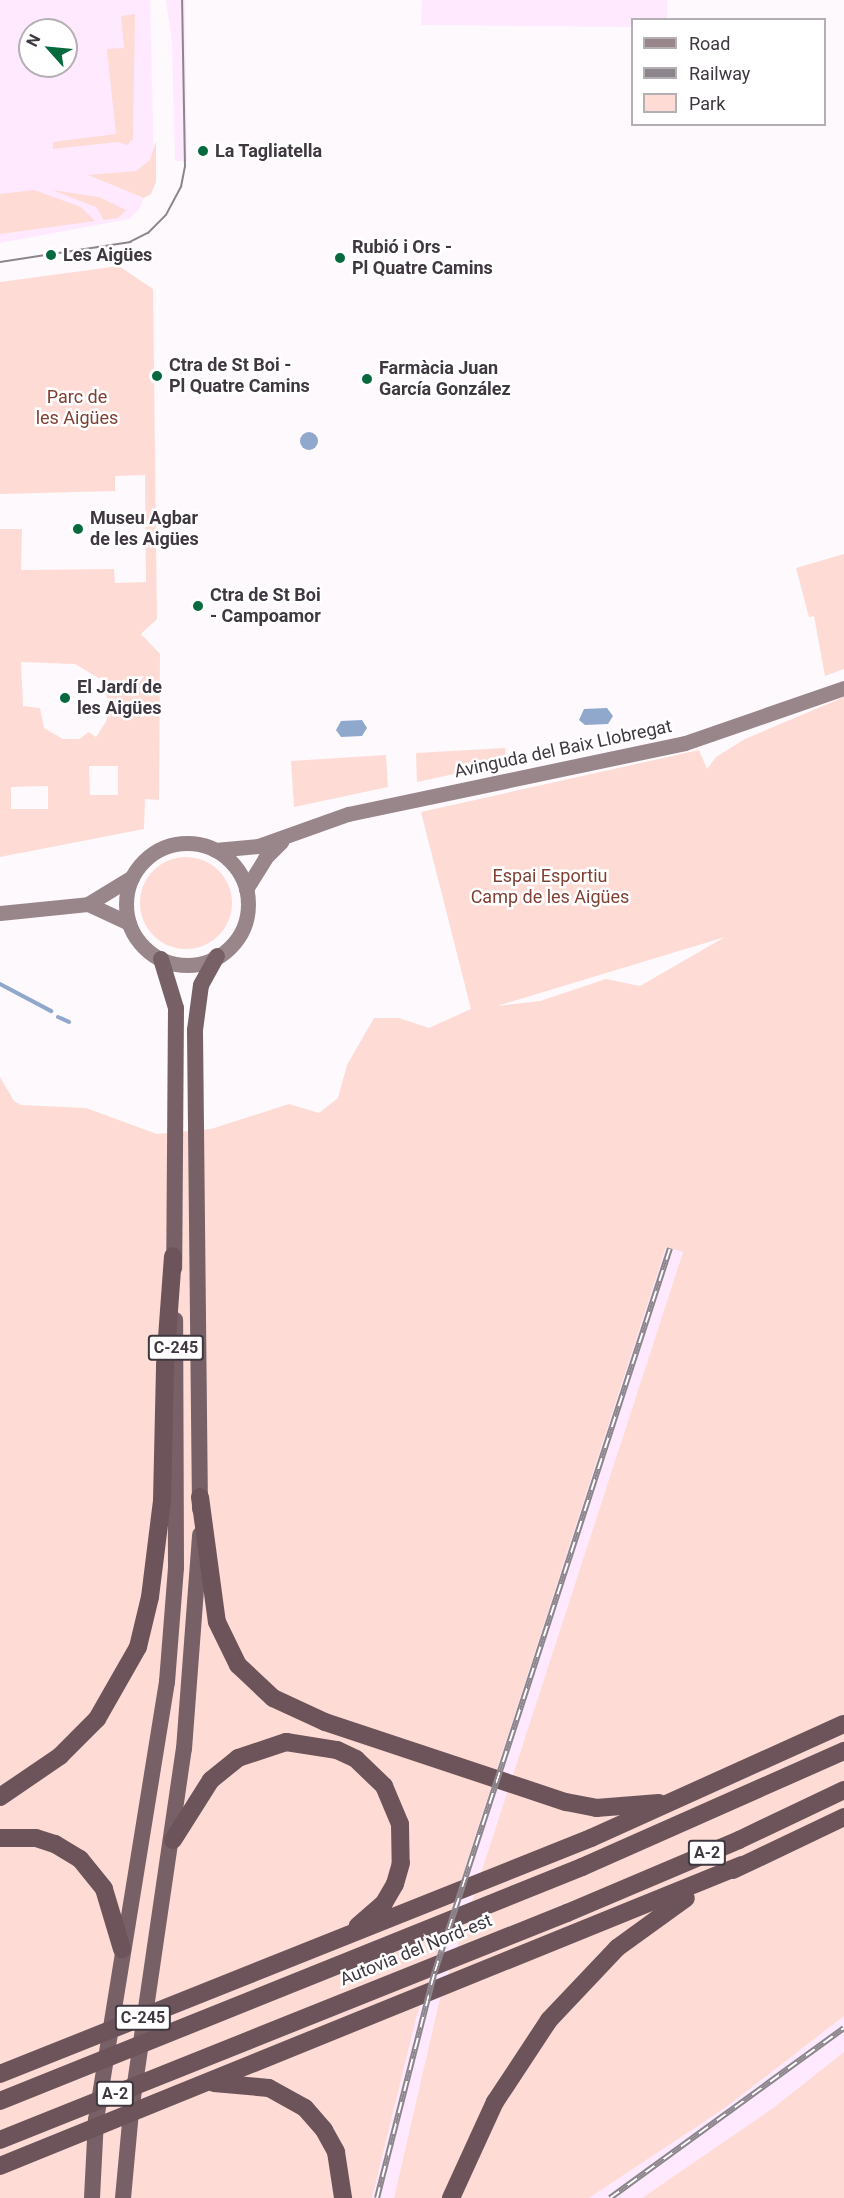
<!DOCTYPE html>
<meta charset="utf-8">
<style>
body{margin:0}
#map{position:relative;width:844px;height:2198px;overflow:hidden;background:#fdf9fd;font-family:Roboto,sans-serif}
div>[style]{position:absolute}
.built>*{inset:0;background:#fee9ff}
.green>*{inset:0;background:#fedcd5}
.round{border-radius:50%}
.water>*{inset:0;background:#8fa8cc}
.stream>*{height:4px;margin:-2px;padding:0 2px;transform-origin:2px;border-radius:2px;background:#8fa8cc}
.secondary>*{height:15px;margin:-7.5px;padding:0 7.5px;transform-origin:7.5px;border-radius:7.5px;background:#99868b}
.secondary>.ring{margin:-7.5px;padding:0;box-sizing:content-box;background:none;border:15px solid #99868b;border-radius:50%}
.trunk>*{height:16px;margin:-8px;padding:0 8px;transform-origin:8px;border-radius:8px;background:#776066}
.motorway>*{height:18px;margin:-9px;padding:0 9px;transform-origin:9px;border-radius:9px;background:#6d545b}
.tram>*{height:1.5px;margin:-0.75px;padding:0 0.75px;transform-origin:0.75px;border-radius:0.75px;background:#8c868c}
.rail>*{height:6px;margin-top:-3px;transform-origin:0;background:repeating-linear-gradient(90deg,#fff 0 11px,#8c868c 0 22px);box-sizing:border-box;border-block:2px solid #8c868c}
.dots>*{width:16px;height:16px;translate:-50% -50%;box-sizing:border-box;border:3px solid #fff;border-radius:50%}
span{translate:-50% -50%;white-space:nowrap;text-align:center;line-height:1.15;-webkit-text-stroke:5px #fff;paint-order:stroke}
.shield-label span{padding:2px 4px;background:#fff;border:2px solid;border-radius:4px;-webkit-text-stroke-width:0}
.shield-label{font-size:16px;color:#403840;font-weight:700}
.poi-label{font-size:18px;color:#403840;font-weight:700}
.left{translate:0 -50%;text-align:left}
.park-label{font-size:18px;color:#7f4033}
.street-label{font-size:18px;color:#403840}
.legend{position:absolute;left:631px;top:18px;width:195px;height:108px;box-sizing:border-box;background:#fff;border:2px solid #b3afb3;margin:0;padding:8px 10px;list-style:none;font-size:18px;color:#403840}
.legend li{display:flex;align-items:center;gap:12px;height:30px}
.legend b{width:30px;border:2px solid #b3afb3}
.north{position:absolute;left:18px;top:18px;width:60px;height:60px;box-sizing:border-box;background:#fff;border:2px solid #b3afb3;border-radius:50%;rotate:297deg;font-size:16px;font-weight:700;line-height:24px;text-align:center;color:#403840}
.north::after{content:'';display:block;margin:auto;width:21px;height:27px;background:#076a3f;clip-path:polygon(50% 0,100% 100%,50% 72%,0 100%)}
</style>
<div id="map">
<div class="built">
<i style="clip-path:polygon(evenodd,0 0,150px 0,154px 171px,139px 210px,129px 219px,0 243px,0 0,30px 30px,66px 30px,66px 66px,30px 66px,30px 30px)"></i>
<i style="clip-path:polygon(166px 0,185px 0,187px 161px,175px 161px,172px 43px)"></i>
<i style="clip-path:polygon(422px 0,667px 0,667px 19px,632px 20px,632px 27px,421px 25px)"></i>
<i style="clip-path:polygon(666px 1247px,683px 1252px,439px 2002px,394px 2198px,372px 2198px,416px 2019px)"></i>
<i style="clip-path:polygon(844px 2016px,844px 2052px,773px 2108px,642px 2198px,589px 2198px,725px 2108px)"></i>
</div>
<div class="green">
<i style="clip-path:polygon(135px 14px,133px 139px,127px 145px,118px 142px,53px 149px,53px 142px,116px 134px,107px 49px,124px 48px,121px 16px)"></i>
<i style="clip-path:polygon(156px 141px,156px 182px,151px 194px,144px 198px,88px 175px,136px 171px,150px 160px)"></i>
<i style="clip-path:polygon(34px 190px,81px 207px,95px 221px,0 234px,0 194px)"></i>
<i style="clip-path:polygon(52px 190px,99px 197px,126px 210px,118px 218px,104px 220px,96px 207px)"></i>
<i style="clip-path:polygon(evenodd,119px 266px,153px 289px,157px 619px,141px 634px,160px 654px,159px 800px,145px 799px,144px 829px,0 857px,0 529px,22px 529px,21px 570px,114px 569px,115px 583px,146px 582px,145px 475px,115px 476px,115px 491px,0 494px,0 282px,119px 266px,21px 662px,75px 664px,100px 679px,109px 703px,107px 720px,96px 737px,89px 732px,79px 739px,63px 739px,44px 728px,40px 708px,23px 706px,21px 662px,119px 266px,89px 766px,118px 766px,118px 795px,90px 795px,89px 766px,119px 266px,48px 786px,48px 809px,11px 809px,11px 787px,48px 786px)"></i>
<i style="clip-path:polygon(844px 554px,844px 669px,825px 676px,814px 616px,809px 617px,796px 568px)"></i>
<i style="clip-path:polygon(evenodd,844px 697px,844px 2016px,725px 2108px,589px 2198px,394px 2198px,439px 2002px,683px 1252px,666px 1247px,416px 2019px,372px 2198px,0 2198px,0 1077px,14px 1101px,21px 1105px,86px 1108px,157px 1134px,211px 1129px,289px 1104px,319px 1113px,338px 1098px,347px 1065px,374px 1018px,399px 1018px,429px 1028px,471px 1009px,421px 812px,699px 750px,707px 769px,716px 757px,745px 739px,844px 697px,725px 937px,640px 986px,606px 979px,540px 1001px,497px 1006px,725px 937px)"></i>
<i style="clip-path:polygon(505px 748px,505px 763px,417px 782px,416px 753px)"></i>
<i style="clip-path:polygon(386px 755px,388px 787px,294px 807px,291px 761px)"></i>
<i class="round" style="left:140px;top:857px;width:92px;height:92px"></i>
<i style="clip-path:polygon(844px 2052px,844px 2198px,642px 2198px,773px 2108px)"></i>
</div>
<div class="water">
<i class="round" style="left:300px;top:432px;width:18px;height:18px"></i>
<i style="clip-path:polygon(607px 708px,613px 716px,608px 724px,585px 725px,579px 720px,584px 709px)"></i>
<i style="clip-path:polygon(362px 720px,367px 728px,362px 736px,341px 737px,336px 730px,341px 721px)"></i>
</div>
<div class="stream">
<i style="left:0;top:984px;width:58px;rotate:27.9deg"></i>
<i style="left:58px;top:1017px;width:12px;rotate:24deg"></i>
</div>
<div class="secondary">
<i class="ring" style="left:126px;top:843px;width:107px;height:107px"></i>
<i style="left:215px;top:850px;width:43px;rotate:-5.3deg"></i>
<i style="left:258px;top:846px;width:96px;rotate:-19.6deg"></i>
<i style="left:348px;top:814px;width:344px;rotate:-11.9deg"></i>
<i style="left:685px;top:743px;width:168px;rotate:-19.1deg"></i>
<i style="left:246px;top:889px;width:36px;rotate:-58deg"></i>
<i style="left:265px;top:858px;width:23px;rotate:-45deg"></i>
<i style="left:88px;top:904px;width:45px;rotate:24.9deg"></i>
<i style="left:0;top:913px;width:88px;rotate:-5.8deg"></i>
<i style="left:88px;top:904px;width:52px;rotate:-31.5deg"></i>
</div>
<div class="trunk">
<i style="left:161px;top:959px;width:51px;rotate:73deg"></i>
<i style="left:176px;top:1008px;width:260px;rotate:90.4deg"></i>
<i style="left:200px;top:1509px;width:479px;rotate:-90.6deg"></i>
<i style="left:195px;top:1030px;width:45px;rotate:-82.4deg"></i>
<i style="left:201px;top:985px;width:33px;rotate:-61deg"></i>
<i style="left:92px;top:2198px;width:78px;rotate:-87.1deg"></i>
<i style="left:96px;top:2120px;width:444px;rotate:-80.8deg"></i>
<i style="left:167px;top:1682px;width:114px;rotate:-85.5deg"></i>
<i style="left:176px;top:1568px;width:248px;rotate:-90.2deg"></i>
<i style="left:123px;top:2198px;width:87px;rotate:-84.7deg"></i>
<i style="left:131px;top:2111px;width:366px;rotate:-81.7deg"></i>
<i style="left:184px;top:1749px;width:215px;rotate:-85.7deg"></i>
</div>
<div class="motorway">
<i style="left:200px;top:1497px;width:126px;rotate:82.3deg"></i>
<i style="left:217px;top:1622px;width:48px;rotate:64deg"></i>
<i style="left:238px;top:1665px;width:48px;rotate:43.3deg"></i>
<i style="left:273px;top:1698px;width:57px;rotate:24.8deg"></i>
<i style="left:325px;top:1722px;width:254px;rotate:18.4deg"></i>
<i style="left:566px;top:1802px;width:31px;rotate:11deg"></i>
<i style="left:596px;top:1808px;width:63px;rotate:-4.5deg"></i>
<i style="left:0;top:1797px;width:73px;rotate:-34.3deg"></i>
<i style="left:60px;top:1756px;width:52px;rotate:-45deg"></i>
<i style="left:97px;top:1719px;width:83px;rotate:-60.3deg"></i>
<i style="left:138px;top:1647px;width:51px;rotate:-76.5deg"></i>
<i style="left:150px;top:1597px;width:98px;rotate:-82.9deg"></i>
<i style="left:162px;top:1500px;width:135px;rotate:-88.7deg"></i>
<i style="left:165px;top:1365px;width:109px;rotate:-85.8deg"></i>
<i style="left:0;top:1838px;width:36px"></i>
<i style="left:36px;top:1838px;width:20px;rotate:18deg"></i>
<i style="left:55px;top:1844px;width:29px;rotate:31deg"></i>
<i style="left:80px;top:1859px;width:38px;rotate:51deg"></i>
<i style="left:104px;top:1889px;width:63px;rotate:73.3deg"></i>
<i style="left:173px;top:1840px;width:71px;rotate:-57.7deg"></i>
<i style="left:211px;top:1780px;width:35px;rotate:-39deg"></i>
<i style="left:238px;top:1758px;width:51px;rotate:-18.4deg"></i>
<i style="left:286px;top:1742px;width:52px;rotate:8.9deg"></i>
<i style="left:337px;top:1750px;width:21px;rotate:25deg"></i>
<i style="left:356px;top:1759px;width:39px;rotate:44deg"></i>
<i style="left:384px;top:1786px;width:41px;rotate:67.2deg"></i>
<i style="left:400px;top:1824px;width:39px;rotate:89deg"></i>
<i style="left:401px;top:1863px;width:22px;rotate:106deg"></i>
<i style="left:395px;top:1884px;width:22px;rotate:120deg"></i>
<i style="left:384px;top:1903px;width:35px;rotate:139deg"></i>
<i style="left:733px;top:1870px;width:123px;rotate:-25.5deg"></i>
<i style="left:0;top:2074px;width:636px;rotate:-21.77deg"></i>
<i style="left:591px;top:1838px;width:277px;rotate:-24.3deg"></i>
<i style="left:214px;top:2083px;width:55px;rotate:5.2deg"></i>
<i style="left:269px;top:2088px;width:41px;rotate:29.1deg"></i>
<i style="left:305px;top:2108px;width:29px;rotate:49deg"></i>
<i style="left:324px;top:2130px;width:25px;rotate:61deg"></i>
<i style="left:336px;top:2152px;width:47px;rotate:81.3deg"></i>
<i style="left:0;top:2101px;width:627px;rotate:-21.9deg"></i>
<i style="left:582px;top:1867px;width:287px;rotate:-23.9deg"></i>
<i style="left:0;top:2140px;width:611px;rotate:-21.82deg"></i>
<i style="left:567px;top:1913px;width:187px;rotate:-23deg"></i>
<i style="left:739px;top:1840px;width:116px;rotate:-25.5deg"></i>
<i style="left:0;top:2166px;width:801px;rotate:-22.08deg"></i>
<i style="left:451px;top:2198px;width:106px;rotate:-65.4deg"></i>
<i style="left:495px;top:2102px;width:98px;rotate:-56.6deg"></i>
<i style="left:549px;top:2020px;width:99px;rotate:-46.6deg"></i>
<i style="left:617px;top:1948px;width:85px;rotate:-35.9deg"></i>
</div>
<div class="tram">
<i style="left:0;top:262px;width:132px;rotate:-8.7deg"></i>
<i style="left:130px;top:242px;width:20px;rotate:-27deg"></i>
<i style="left:148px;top:233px;width:25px;rotate:-45deg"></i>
<i style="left:166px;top:215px;width:32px;rotate:-62deg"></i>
<i style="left:181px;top:187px;width:20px;rotate:-79deg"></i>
<i style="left:185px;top:167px;width:167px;rotate:-91deg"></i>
</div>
<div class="rail">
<i style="left:377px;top:2198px;width:234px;rotate:-75.7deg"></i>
<i style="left:435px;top:1971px;width:760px;rotate:-71.99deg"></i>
<i style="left:610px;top:2198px;width:289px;rotate:-36deg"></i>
</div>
<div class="dots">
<i style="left:203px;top:151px;background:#076a3f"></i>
<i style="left:51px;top:255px;background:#076a3f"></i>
<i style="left:340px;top:258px;background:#076a3f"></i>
<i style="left:157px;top:376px;background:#076a3f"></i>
<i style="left:367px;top:379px;background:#076a3f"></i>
<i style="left:78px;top:529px;background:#076a3f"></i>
<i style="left:198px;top:606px;background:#076a3f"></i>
<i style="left:65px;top:698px;background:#076a3f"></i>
</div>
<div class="shield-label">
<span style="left:176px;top:1348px">C-245</span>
<span style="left:707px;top:1853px">A-2</span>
<span style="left:143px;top:2018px">C-245</span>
<span style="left:115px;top:2094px">A-2</span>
</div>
<div class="poi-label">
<span class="left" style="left:215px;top:151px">La Tagliatella</span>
<span class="left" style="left:352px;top:258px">Rubió i Ors -<br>Pl Quatre Camins</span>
<span class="left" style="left:63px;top:255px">Les Aigües</span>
<span class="left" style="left:169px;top:376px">Ctra de St Boi -<br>Pl Quatre Camins</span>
<span class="left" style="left:379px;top:379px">Farmàcia Juan<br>García González</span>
<span class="left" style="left:90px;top:529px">Museu Agbar<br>de les Aigües</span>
<span class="left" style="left:210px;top:606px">Ctra de St Boi<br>- Campoamor</span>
<span class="left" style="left:77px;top:698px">El Jardí de<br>les Aigües</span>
</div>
<div class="park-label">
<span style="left:77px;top:408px">Parc de<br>les Aigües</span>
<span style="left:550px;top:887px">Espai Esportiu<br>Camp de les Aigües</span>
</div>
<div class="street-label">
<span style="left:563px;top:749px;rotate:-12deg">Avinguda del Baix Llobregat</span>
<span style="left:416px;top:1950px;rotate:-22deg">Autovia del Nord-est</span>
</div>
<ul class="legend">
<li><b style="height:8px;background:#99868b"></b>Road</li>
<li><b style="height:8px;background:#8c868c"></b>Railway</li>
<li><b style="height:16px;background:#fedcd5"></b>Park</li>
</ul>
<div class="north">N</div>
</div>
